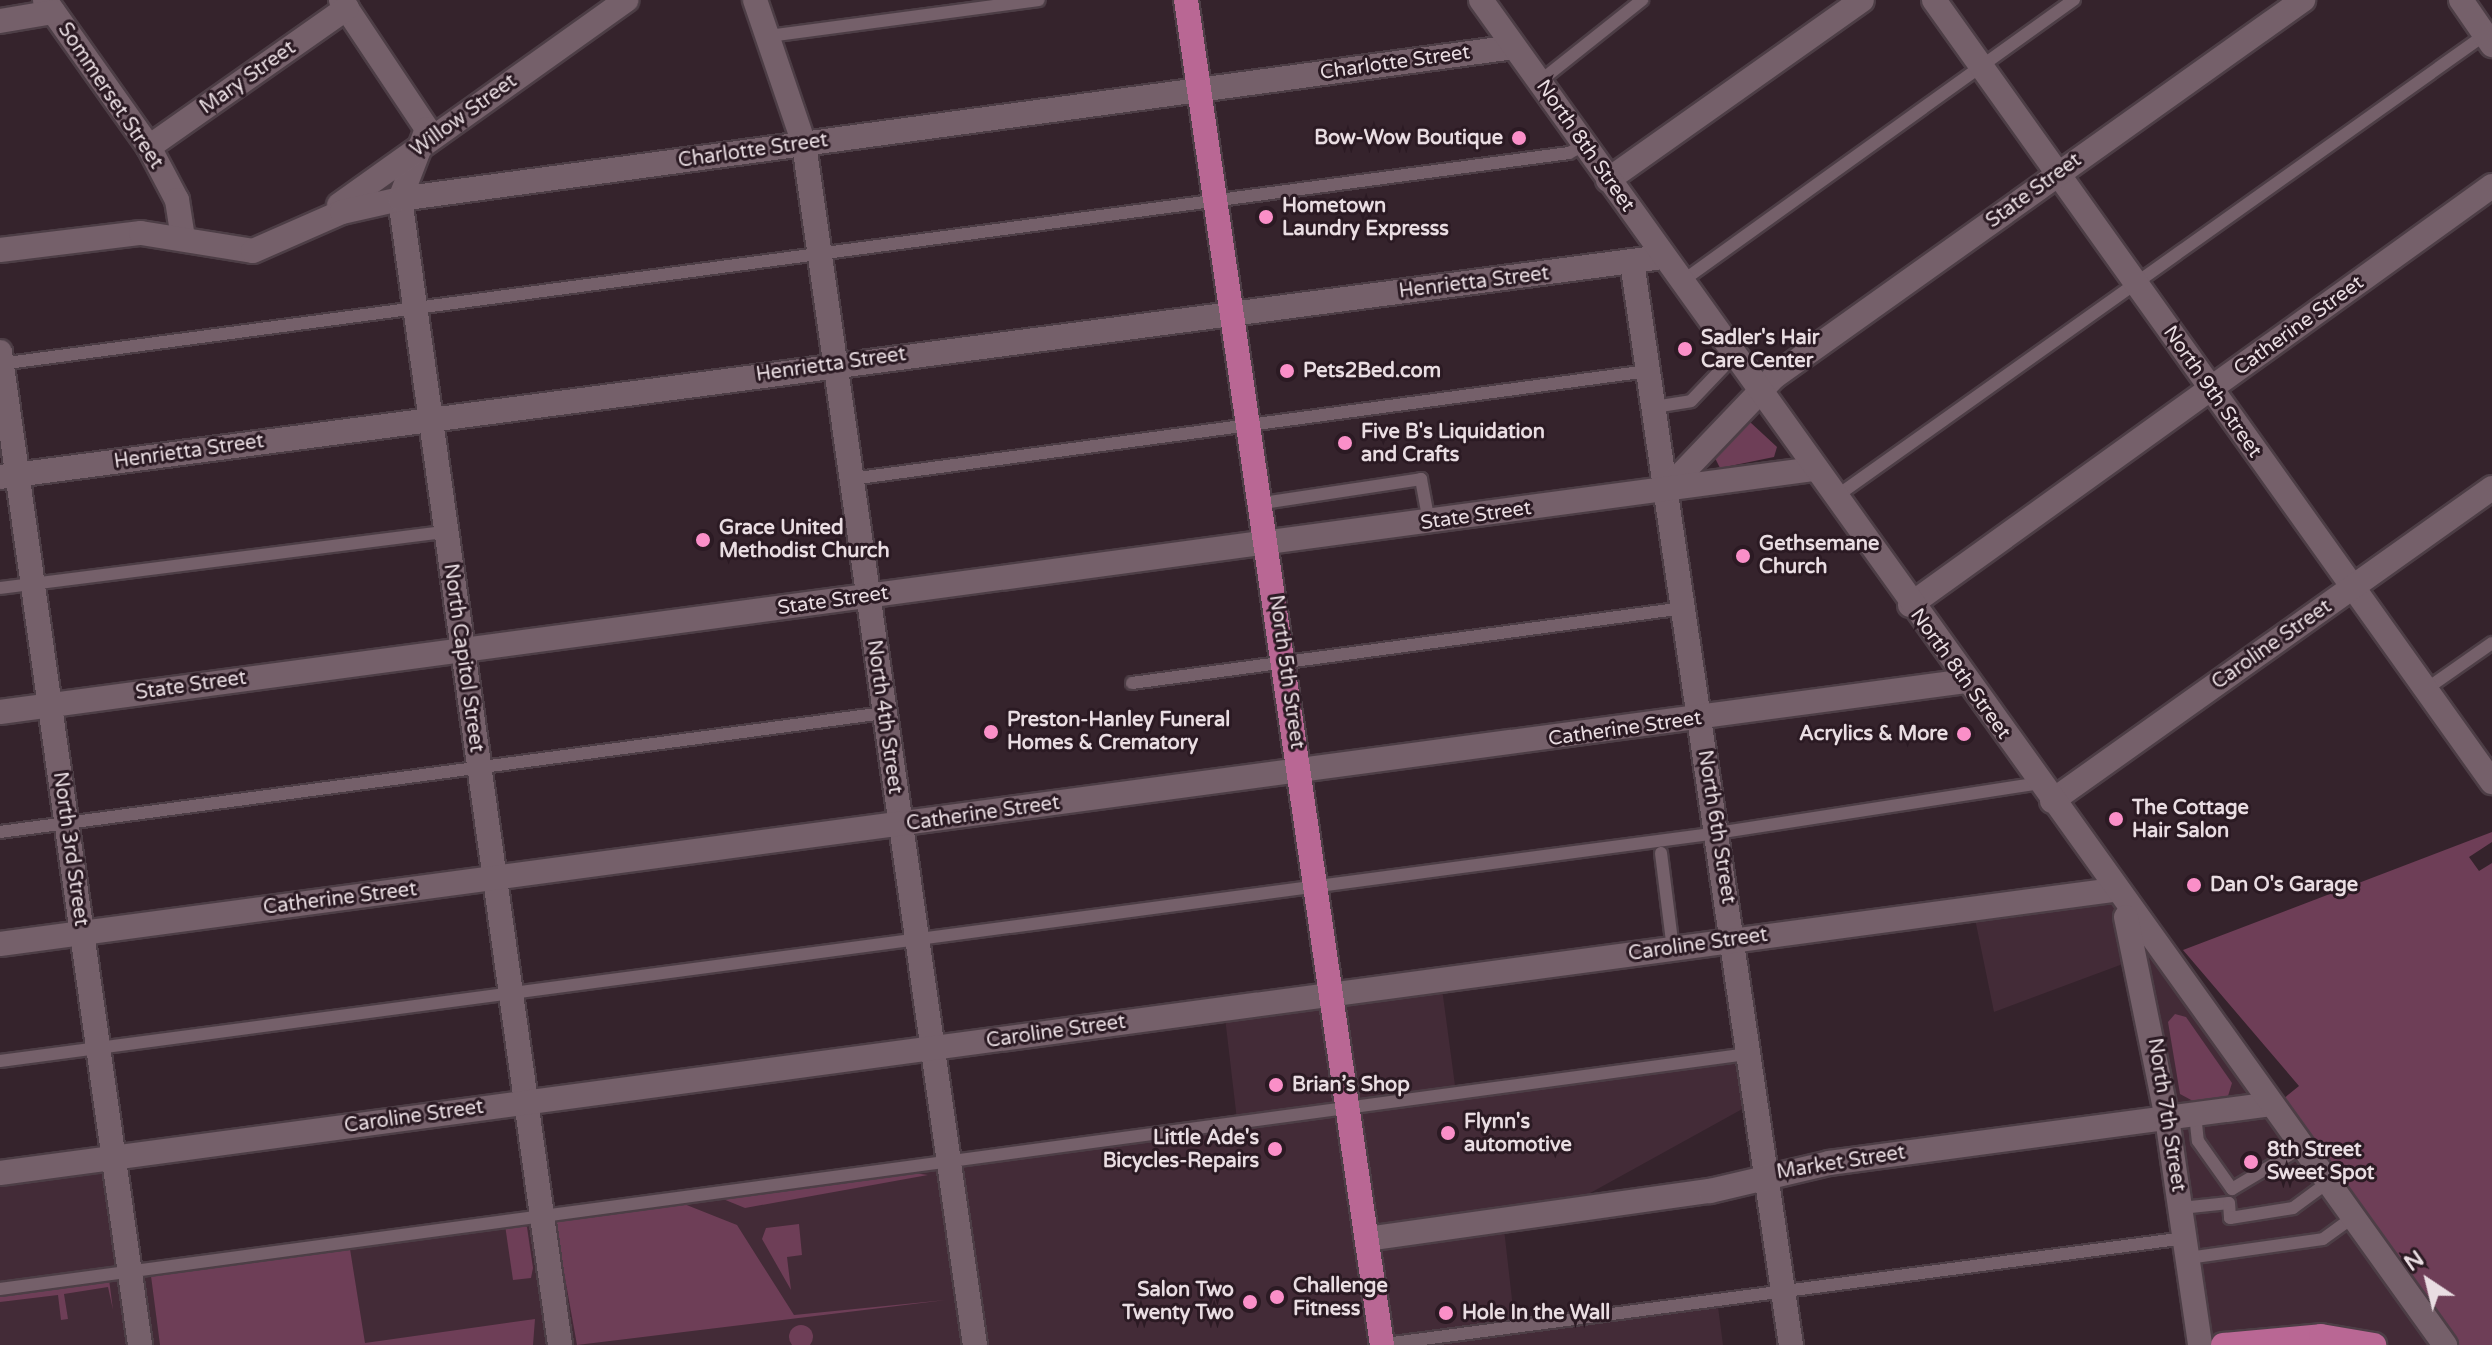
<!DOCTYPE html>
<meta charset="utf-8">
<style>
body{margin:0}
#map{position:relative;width:2492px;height:1345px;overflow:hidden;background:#35232c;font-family:"Varela Round",sans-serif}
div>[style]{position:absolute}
.built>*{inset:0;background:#432b37}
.green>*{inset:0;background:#6e3e57}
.round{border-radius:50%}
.roads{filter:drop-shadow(2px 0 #4d3e46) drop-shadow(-2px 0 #4d3e46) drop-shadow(0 2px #4d3e46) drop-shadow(0 -2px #4d3e46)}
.lane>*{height:12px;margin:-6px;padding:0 6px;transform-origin:6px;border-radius:6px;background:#75606a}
.street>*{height:24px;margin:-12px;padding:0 12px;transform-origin:12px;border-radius:12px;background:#75606a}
.secondary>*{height:24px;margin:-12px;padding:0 12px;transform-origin:12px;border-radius:12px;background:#75606a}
.primary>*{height:24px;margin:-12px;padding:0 12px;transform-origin:12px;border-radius:12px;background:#b96794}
.dots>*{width:22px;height:22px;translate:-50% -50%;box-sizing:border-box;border:4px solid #2b1a23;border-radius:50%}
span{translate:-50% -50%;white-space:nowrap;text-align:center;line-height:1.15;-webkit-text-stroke:6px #2b1a23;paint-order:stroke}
.street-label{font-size:20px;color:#e9dde2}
.poi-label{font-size:20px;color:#e9dde2;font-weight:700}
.right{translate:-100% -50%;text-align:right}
.left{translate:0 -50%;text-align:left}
.north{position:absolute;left:2388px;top:1241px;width:80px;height:80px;-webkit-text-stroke:6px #2b1a23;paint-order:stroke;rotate:325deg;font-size:22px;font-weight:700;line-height:32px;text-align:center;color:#e9dde2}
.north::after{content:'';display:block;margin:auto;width:28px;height:36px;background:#e9dde2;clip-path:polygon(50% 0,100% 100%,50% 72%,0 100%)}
</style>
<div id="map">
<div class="built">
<i style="clip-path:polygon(2112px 890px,2441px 1345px,2200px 1345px,2139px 958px,1994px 1012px,1973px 909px)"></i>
<i style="clip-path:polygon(1441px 981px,1456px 1093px,1748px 1054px,1755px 1102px,1554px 1213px,1503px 1220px,1515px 1326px,1717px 1299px,1723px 1345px,0 1345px,0 1173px,112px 1158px,129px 1271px,1237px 1120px,1224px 1009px)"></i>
</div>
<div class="green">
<i style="clip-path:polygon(1750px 422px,1777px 447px,1774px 457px,1720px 468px,1714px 456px)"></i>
<i style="clip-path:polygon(2492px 832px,2492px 842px,2469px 857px,2479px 871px,2492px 863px,2492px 1345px,2459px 1345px,2283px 1099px,2299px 1086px,2183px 950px)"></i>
<i style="clip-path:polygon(2175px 1014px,2186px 1017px,2232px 1083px,2228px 1096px,2193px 1101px,2180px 1094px,2168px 1022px)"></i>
<i style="clip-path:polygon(907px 1172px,928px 1175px,745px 1208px,723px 1199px)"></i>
<i style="clip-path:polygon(679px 1202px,737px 1225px,794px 1315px,946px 1300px,577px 1345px,555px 1222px)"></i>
<i style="clip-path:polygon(517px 1223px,527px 1227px,533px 1268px,531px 1278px,513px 1280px,505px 1225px)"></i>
<i style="clip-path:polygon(799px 1224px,802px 1255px,787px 1257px,791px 1290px,762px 1239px,766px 1228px)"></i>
<i style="clip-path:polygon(350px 1249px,365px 1343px,535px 1319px,533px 1345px,160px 1345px,151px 1276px)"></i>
<i style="clip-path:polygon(109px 1279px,113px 1310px,108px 1287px,64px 1294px,68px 1319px,61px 1320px,58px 1295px,0 1302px,0 1293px)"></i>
<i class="round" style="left:789px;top:1325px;width:24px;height:24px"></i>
</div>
<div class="roads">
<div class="lane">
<i style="left:769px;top:36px;width:272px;rotate:-7.6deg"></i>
<i style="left:1539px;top:82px;width:132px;rotate:-38.5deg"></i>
<i style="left:1681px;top:282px;width:484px;rotate:-35.7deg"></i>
<i style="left:0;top:364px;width:1583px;rotate:-7.66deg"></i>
<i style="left:1569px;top:153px;width:17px;rotate:-28deg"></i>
<i style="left:1654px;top:407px;width:37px;rotate:-9deg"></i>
<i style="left:1691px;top:401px;width:62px;rotate:-46.3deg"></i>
<i style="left:851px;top:479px;width:804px;rotate:-7.72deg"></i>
<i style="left:1834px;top:498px;width:800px;rotate:-35.44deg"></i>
<i style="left:1263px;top:503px;width:160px;rotate:-8.6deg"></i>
<i style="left:1421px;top:479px;width:44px;rotate:79.5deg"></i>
<i style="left:0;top:588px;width:449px;rotate:-7.2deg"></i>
<i style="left:1132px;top:683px;width:557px;rotate:-7.74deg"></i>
<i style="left:2425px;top:690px;width:82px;rotate:-35deg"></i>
<i style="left:0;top:832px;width:892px;rotate:-7.67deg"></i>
<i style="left:1661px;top:853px;width:97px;rotate:82.9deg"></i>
<i style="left:0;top:1061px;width:1732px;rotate:-7.56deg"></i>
<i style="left:1717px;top:833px;width:326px;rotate:-8.8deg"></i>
<i style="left:2195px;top:1114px;width:27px;rotate:84deg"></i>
<i style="left:2198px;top:1141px;width:59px;rotate:54.7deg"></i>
<i style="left:2232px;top:1189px;width:80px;rotate:-30.7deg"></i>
<i style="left:2181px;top:1208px;width:48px;rotate:-5.9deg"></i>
<i style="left:2229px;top:1203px;width:15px;rotate:86deg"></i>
<i style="left:2230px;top:1218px;width:64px;rotate:-9deg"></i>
<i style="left:2293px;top:1208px;width:42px;rotate:-36.3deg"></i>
<i style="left:2188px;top:1258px;width:136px;rotate:-8deg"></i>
<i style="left:2323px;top:1239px;width:36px;rotate:-36deg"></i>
<i style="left:0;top:1289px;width:1764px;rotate:-7.66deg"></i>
<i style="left:1378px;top:1345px;width:814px;rotate:-7.55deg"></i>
</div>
<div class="street">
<i style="left:45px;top:0;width:180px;rotate:54.7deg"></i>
<i style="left:149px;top:147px;width:60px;rotate:62.2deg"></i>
<i style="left:177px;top:200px;width:39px;rotate:81deg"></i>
<i style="left:341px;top:0;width:155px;rotate:56.3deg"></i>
<i style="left:427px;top:129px;width:75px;rotate:111.1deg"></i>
<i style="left:400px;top:199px;width:1157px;rotate:82.05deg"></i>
<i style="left:755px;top:0;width:152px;rotate:71.2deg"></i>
<i style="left:804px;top:144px;width:1213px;rotate:81.9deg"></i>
<i style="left:1934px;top:0;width:961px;rotate:54.49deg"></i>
<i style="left:2461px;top:0;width:55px;rotate:55.4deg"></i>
<i style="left:0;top:21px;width:54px;rotate:-9.6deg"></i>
<i style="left:149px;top:147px;width:242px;rotate:-35.1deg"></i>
<i style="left:1608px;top:180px;width:311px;rotate:-35.3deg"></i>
<i style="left:339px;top:205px;width:353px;rotate:-35.5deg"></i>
<i style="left:0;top:250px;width:142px;rotate:-6.9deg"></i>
<i style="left:141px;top:233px;width:113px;rotate:9.1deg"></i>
<i style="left:253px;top:251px;width:97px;rotate:-23.7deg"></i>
<i style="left:342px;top:212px;width:59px;rotate:-12.6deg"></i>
<i style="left:400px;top:199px;width:1124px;rotate:-7.77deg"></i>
<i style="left:1632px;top:262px;width:1095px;rotate:81.65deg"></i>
<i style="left:0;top:477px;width:1677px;rotate:-7.54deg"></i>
<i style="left:1667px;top:489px;width:155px;rotate:-46.3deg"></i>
<i style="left:1774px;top:377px;width:650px;rotate:-35.48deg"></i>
<i style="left:1910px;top:605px;width:717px;rotate:-35.75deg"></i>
<i style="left:0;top:712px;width:1829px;rotate:-7.63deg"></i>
<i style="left:2052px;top:801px;width:540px;rotate:-35.43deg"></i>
<i style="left:0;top:944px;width:1983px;rotate:-7.62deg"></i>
<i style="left:0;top:1173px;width:2131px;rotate:-7.63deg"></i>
<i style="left:1367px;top:1239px;width:346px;rotate:-8deg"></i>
<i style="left:1710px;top:1191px;width:122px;rotate:-13.2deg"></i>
<i style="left:1829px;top:1163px;width:444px;rotate:-7.6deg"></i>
</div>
<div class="secondary">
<i style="left:1481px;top:0;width:1655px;rotate:54.37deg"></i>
<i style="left:0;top:352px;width:1003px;rotate:81.97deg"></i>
<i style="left:2126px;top:917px;width:205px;rotate:78.5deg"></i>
<i style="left:2167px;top:1118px;width:229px;rotate:81.7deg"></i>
</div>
<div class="primary">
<i style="left:1186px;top:0;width:1359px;rotate:81.71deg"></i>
<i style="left:2223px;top:1345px;width:98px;rotate:-5.2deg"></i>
<i style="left:2321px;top:1336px;width:54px;rotate:9.6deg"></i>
</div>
</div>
<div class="dots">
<i style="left:1519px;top:138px;background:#fa8fc8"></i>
<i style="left:1266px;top:217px;background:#fa8fc8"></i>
<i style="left:1685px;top:349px;background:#fa8fc8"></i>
<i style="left:1287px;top:371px;background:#fa8fc8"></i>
<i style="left:1345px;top:443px;background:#fa8fc8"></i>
<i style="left:703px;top:540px;background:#fa8fc8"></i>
<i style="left:1743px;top:556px;background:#fa8fc8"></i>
<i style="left:991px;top:732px;background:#fa8fc8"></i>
<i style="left:1964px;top:734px;background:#fa8fc8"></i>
<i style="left:2116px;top:819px;background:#fa8fc8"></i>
<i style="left:2194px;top:885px;background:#fa8fc8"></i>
<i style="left:1276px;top:1085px;background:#fa8fc8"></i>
<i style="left:1448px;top:1133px;background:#fa8fc8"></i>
<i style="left:1275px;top:1149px;background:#fa8fc8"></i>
<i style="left:2251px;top:1162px;background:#fa8fc8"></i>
<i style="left:1277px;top:1297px;background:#fa8fc8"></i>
<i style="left:1250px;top:1302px;background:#fa8fc8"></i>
<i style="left:1446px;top:1313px;background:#fa8fc8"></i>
</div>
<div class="street-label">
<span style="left:1395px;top:63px;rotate:-8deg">Charlotte Street</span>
<span style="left:248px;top:78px;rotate:-35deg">Mary Street</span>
<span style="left:110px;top:96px;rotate:56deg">Sommerset Street</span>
<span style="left:464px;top:116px;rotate:-36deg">Willow Street</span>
<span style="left:1585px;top:146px;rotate:55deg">North 8th Street</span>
<span style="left:753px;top:151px;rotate:-8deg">Charlotte Street</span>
<span style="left:2034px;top:191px;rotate:-36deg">State Street</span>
<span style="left:1474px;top:283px;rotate:-7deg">Henrietta Street</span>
<span style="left:2299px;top:326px;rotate:-36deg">Catherine Street</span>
<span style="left:831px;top:365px;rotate:-8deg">Henrietta Street</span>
<span style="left:2212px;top:392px;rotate:55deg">North 9th Street</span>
<span style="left:189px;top:452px;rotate:-8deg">Henrietta Street</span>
<span style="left:1476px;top:516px;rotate:-8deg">State Street</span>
<span style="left:833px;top:601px;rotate:-8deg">State Street</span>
<span style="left:2272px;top:645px;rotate:-35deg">Caroline Street</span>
<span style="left:463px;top:658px;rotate:82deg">North Capitol Street</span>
<span style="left:1286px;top:672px;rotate:82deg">North 5th Street</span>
<span style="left:1960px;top:674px;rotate:54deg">North 8th Street</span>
<span style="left:191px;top:686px;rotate:-8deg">State Street</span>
<span style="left:884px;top:717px;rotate:82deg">North 4th Street</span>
<span style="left:1625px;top:729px;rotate:-8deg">Catherine Street</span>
<span style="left:983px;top:814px;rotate:-8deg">Catherine Street</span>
<span style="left:1716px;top:827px;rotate:81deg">North 6th Street</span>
<span style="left:70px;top:849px;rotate:82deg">North 3rd Street</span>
<span style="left:340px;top:899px;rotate:-7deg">Catherine Street</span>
<span style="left:1698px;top:945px;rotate:-8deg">Caroline Street</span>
<span style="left:1056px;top:1032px;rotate:-8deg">Caroline Street</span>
<span style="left:2166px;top:1115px;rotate:81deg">North 7th Street</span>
<span style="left:414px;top:1117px;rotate:-8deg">Caroline Street</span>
<span style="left:1841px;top:1163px;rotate:-9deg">Market Street</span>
</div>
<div class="poi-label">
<span class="right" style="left:1503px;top:138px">Bow-Wow Boutique</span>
<span class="left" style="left:1282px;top:218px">Hometown<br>Laundry Expresss</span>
<span class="left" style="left:1701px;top:350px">Sadler's Hair<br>Care Center</span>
<span class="left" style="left:1303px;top:371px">Pets2Bed.com</span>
<span class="left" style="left:1361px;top:444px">Five B's Liquidation<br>and Crafts</span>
<span class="left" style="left:719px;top:540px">Grace United<br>Methodist Church</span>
<span class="left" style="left:1759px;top:556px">Gethsemane<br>Church</span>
<span class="left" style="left:1007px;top:732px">Preston-Hanley Funeral<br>Homes &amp; Crematory</span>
<span class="right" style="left:1948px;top:734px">Acrylics &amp; More</span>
<span class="left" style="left:2132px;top:820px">The Cottage<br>Hair Salon</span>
<span class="left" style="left:2210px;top:885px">Dan O's Garage</span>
<span class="left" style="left:1292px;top:1085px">Brian’s Shop</span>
<span class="left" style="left:1464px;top:1134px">Flynn's<br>automotive</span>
<span class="right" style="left:1259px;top:1150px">Little Ade's<br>Bicycles-Repairs</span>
<span class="left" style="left:2267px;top:1162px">8th Street<br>Sweet Spot</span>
<span class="left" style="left:1293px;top:1298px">Challenge<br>Fitness</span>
<span class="right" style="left:1234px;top:1302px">Salon Two<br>Twenty Two</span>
<span class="left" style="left:1462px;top:1313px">Hole In the Wall</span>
</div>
<div class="north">N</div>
</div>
